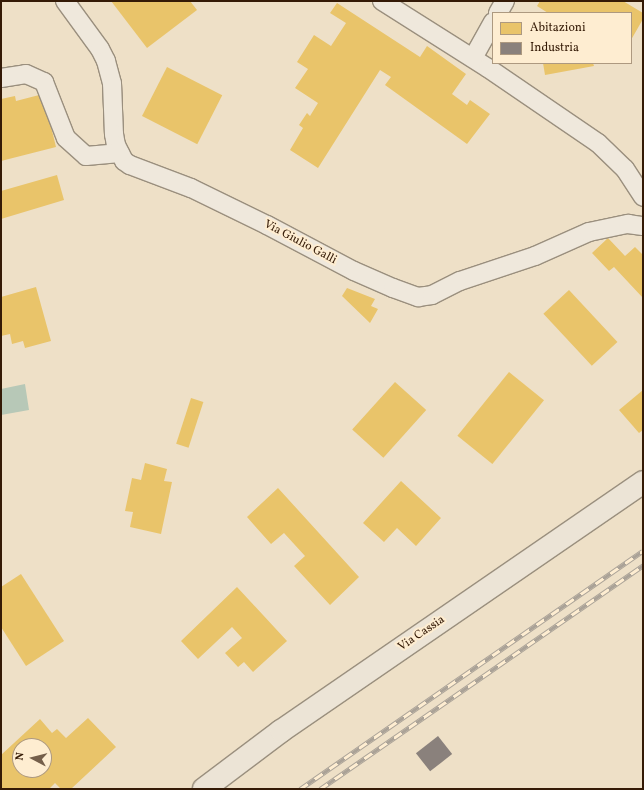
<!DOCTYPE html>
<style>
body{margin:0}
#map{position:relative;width:644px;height:790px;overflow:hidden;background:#eee0c7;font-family:Vollkorn,serif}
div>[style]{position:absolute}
.water>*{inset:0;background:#b7c8b7}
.homes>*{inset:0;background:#e9c46a;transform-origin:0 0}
.industry>*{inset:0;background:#8a817c;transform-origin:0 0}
.roads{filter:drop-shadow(1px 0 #9a8f7e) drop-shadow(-1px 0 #9a8f7e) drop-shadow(0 1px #9a8f7e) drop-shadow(0 -1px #9a8f7e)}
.minor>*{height:18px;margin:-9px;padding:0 9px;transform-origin:9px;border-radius:9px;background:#efe8dc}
.primary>*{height:22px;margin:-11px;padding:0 11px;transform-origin:11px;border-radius:11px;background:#ece4d6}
.rail>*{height:4.5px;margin-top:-2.25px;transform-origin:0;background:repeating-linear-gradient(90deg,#feedd1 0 9px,#aaa297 0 18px);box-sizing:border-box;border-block:1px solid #aaa297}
span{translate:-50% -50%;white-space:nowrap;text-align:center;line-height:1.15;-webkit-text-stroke:4px #feedd1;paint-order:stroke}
.street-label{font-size:12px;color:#341a06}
.frame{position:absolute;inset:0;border:2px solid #341a06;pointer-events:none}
.legend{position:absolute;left:492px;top:12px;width:140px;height:52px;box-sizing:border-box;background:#feedd1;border:1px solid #ad9980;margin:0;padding:5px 7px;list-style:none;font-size:12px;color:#341a06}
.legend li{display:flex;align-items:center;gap:8px;height:20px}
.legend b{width:20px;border:1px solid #ad9980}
.north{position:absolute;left:12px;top:738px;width:40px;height:40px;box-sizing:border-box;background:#feedd1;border:1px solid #ad9980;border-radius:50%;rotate:277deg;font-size:11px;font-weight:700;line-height:16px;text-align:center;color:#341a06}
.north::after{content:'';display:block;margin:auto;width:14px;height:18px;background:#755f4a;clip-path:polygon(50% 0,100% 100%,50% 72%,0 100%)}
</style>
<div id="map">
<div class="water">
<i style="clip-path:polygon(25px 384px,29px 410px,1px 415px,1px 389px)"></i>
</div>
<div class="homes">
<i style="clip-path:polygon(111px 1px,190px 1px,197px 10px,147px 48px)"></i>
<i style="clip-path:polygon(540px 1px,623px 1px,643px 13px,643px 19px,631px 40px,631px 13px,548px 13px,537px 6px)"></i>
<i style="clip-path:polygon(337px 3px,420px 57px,427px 46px,466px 74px,452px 94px,467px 105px,470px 100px,490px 114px,467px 144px,385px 85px,391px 77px,380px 70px,318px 168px,290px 150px,303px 128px,299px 125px,307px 113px,310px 116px,318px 103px,295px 88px,308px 69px,297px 62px,314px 35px,331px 46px,346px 23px,330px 13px)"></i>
<i style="clip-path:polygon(543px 63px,593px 63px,594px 66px,545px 75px)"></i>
<i style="left:167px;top:67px;width:62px;height:55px;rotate:27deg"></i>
<i style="clip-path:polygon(43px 94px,56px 147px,1px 161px,1px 99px,15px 96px,16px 101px)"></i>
<i style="clip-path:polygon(57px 175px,64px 200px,1px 219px,1px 191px)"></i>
<i style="clip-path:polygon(608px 238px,625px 256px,635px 247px,643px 255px,643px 298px,614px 267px,609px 271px,592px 253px)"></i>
<i style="clip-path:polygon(36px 287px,51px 341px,25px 348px,23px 341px,12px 344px,10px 334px,1px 336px,1px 297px)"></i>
<i style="clip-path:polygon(347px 288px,375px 299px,371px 306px,378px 309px,370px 323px,342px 296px)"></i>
<i style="left:569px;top:290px;width:71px;height:35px;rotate:47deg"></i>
<i style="left:509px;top:372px;width:45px;height:82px;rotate:39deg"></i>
<i style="left:395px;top:382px;width:42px;height:64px;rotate:42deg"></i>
<i style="clip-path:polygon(643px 390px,643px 430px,639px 433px,619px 410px)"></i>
<i style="left:191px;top:398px;width:13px;height:48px;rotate:18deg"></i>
<i style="clip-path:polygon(145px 463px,167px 469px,164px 481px,172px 482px,161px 534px,130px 527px,133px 512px,125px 511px,132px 478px,141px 480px)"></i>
<i style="clip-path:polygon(401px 481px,441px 518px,416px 546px,397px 528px,384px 542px,363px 523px)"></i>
<i style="clip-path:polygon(278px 488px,359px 577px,330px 605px,294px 566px,305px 556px,284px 533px,271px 544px,247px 517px)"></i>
<i style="clip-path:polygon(21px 574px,64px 641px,26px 666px,1px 627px,1px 587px)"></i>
<i style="clip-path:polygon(237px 587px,287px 641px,253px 672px,244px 662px,238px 667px,225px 653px,242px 638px,232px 627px,198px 659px,181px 641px)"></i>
<i style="clip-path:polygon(evenodd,88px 718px,116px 747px,71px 789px,61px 789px,55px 783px,49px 789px,1px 789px,1px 755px,40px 719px,52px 733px,57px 729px,66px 738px,88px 718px,20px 746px,44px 746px,44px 770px,20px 770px,20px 746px)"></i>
</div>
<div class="industry">
<i style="left:438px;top:736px;width:23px;height:28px;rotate:52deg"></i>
</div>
<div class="roads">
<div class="minor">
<i style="left:65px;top:1px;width:59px;rotate:53.9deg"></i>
<i style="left:100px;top:49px;width:13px;rotate:63deg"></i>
<i style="left:106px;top:61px;width:23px;rotate:75deg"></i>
<i style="left:112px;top:83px;width:51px;rotate:87.8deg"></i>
<i style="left:114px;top:134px;width:11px;rotate:80deg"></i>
<i style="left:116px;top:145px;width:18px;rotate:63deg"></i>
<i style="left:124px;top:161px;width:7px;rotate:34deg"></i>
<i style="left:130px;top:165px;width:65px;rotate:20.7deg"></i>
<i style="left:191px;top:188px;width:85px;rotate:26deg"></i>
<i style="left:267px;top:225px;width:98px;rotate:27.9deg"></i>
<i style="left:354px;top:271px;width:43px;rotate:23.6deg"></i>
<i style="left:393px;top:288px;width:27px;rotate:20deg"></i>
<i style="left:418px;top:297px;width:14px;rotate:-8deg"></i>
<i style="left:432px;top:295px;width:31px;rotate:-27deg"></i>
<i style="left:460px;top:281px;width:79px;rotate:-18.4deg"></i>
<i style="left:535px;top:256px;width:59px;rotate:-24deg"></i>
<i style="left:589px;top:232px;width:40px;rotate:-12deg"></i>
<i style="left:628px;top:224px;width:15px;rotate:8deg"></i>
<i style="left:382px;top:1px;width:125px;rotate:32.3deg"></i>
<i style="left:488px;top:68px;width:133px;rotate:34.3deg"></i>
<i style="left:598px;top:143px;width:37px;rotate:44deg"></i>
<i style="left:625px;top:169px;width:33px;rotate:57deg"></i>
<i style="left:498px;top:13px;width:14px;rotate:-60deg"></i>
<i style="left:473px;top:58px;width:41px;rotate:-60.9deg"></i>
<i style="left:1px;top:78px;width:25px;rotate:-9deg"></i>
<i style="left:26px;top:74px;width:20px;rotate:24deg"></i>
<i style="left:44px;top:82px;width:60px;rotate:68.6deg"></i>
<i style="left:66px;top:138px;width:27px;rotate:42deg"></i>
<i style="left:86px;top:156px;width:34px;rotate:-5deg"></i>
</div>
<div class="primary">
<i style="left:204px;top:789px;width:96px;rotate:-37deg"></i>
<i style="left:281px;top:731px;width:439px;rotate:-34.5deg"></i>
</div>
</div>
<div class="rail">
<i style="left:300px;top:789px;width:417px;rotate:-34.8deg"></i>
<i style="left:320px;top:789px;width:393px;rotate:-34.7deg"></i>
</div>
<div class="street-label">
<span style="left:300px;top:243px;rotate:28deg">Via Giulio Galli</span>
<span style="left:422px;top:634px;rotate:-34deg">Via Cassia</span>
</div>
<div class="frame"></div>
<ul class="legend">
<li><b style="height:11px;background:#e9c46a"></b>Abitazioni</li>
<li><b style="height:11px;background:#8a817c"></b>Industria</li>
</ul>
<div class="north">N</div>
</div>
